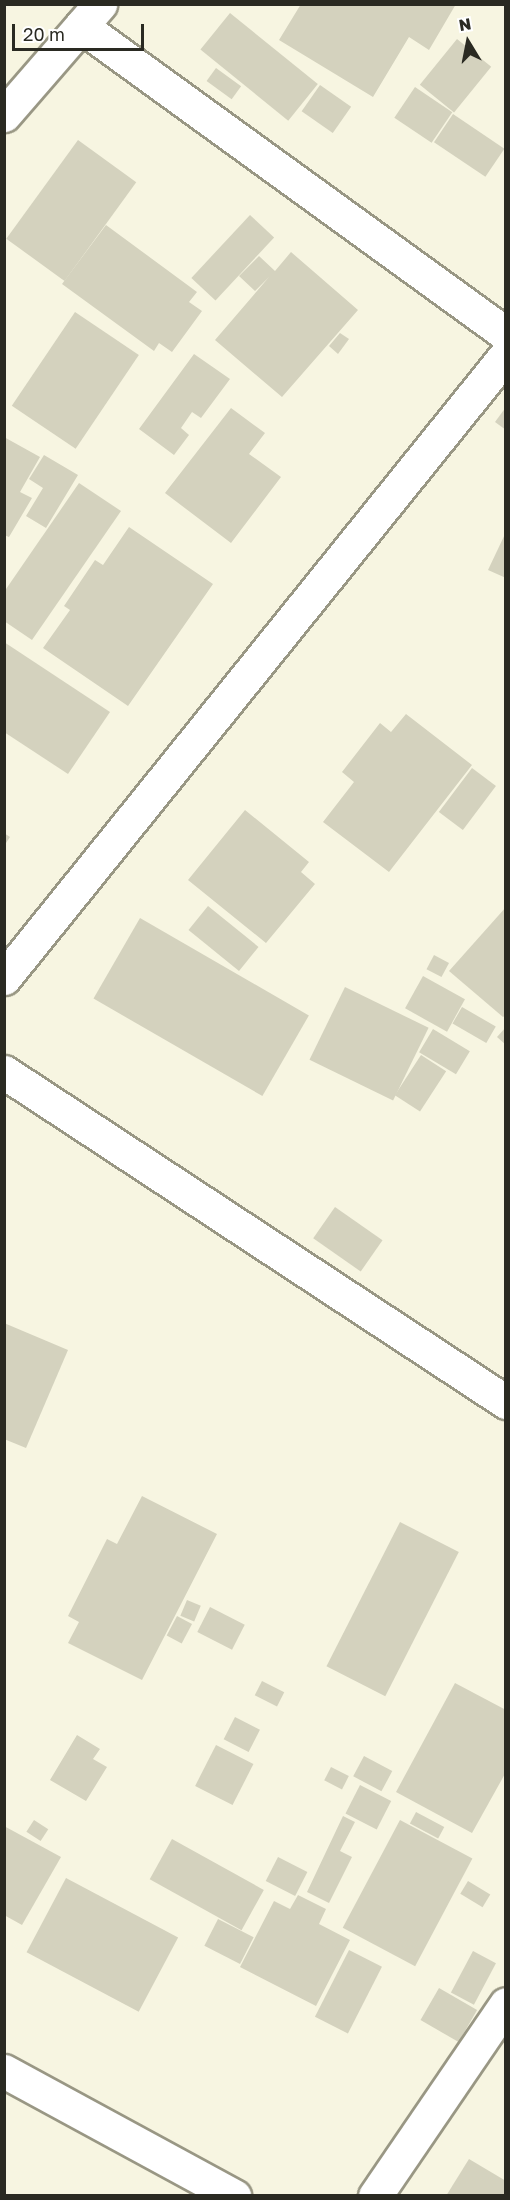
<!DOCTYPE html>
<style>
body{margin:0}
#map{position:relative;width:510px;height:2200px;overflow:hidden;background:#f7f5e1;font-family:"Golos Text",sans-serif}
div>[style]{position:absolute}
.building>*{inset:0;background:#d4d2be;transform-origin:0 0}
.roads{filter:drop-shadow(2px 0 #999784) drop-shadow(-2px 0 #999784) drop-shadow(0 2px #999784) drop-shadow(0 -2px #999784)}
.minor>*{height:33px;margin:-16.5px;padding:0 16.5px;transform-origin:16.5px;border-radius:16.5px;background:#fff}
span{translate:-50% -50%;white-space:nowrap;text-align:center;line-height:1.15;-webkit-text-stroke:4.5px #fff;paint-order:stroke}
.frame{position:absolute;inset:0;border:6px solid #2a2a22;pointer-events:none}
.north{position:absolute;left:438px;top:12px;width:60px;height:60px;-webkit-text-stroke:4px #fff;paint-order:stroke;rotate:350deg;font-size:16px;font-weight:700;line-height:24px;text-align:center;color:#2a2a22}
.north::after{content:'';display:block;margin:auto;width:21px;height:27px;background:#2a2a22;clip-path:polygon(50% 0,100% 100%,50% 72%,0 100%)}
.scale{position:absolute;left:12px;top:24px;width:132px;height:27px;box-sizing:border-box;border:3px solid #2a2a22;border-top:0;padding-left:8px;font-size:18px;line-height:21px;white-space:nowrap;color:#2a2a22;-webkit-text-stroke:4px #fff;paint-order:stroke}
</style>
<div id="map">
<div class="building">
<i style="clip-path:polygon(301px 4px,456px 4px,429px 50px,409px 37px,373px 97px,279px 40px)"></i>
<i style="left:230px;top:13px;width:113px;height:47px;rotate:39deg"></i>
<i style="left:457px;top:39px;width:44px;height:59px;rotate:39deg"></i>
<i style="left:216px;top:68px;width:31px;height:16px;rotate:36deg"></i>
<i style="left:320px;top:85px;width:38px;height:32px;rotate:35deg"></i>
<i style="left:415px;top:87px;width:45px;height:37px;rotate:34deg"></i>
<i style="left:453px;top:114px;width:62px;height:34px;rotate:34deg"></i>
<i style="left:78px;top:140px;width:72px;height:122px;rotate:36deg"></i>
<i style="left:250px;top:215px;width:33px;height:86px;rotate:43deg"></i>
<i style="clip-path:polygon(106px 225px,197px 292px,189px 302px,202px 311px,172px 352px,159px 343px,154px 351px,62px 284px)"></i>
<i style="clip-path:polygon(291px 252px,358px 310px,282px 397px,215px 340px,269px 277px,255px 291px,239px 276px,259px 256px,275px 271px)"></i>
<i style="left:75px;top:312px;width:77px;height:113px;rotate:34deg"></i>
<i style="clip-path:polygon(340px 333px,349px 339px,338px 354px,329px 346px)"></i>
<i style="clip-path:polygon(194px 354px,230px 379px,201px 418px,192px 412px,181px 428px,189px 435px,174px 455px,139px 429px)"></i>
<i style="clip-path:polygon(506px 407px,506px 430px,495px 422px)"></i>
<i style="clip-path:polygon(231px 408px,265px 433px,249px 454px,281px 477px,231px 543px,165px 493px)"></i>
<i style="clip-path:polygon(4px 437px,40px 457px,20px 492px,32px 498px,9px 537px,4px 535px)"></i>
<i style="clip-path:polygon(44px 455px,78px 475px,46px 528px,26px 516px,43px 488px,29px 479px)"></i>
<i style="clip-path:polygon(79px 483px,121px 511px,32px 640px,4px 621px,4px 592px)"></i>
<i style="clip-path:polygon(129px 527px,213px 584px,128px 706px,43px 648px,70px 610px,64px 606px,95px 560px,103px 565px)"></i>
<i style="clip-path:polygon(506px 532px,506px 578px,488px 570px)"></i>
<i style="clip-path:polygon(4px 642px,110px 712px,68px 774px,4px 732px)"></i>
<i style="clip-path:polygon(406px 714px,472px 765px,389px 872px,323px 822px,354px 782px,342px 772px,380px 723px,391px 732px)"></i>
<i style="left:472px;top:768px;width:30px;height:55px;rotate:37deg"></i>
<i style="clip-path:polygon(245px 810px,309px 862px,301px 872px,315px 884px,266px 943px,188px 880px)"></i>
<i style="clip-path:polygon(4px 833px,10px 837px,4px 846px)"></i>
<i style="left:208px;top:906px;width:65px;height:31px;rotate:39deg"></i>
<i style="clip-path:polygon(506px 907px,506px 1015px,503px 1017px,449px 971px)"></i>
<i style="left:140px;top:918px;width:195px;height:93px;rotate:30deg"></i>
<i style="left:434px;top:955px;width:17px;height:16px;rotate:28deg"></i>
<i style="left:423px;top:976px;width:48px;height:37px;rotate:29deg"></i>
<i style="left:345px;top:987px;width:93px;height:81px;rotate:26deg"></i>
<i style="left:462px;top:1007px;width:39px;height:19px;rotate:30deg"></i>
<i style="clip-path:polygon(506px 1027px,506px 1045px,497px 1037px)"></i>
<i style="left:433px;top:1029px;width:43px;height:27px;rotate:31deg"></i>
<i style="left:421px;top:1055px;width:30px;height:48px;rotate:33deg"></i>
<i style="left:335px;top:1207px;width:58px;height:38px;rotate:35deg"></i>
<i style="clip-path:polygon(4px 1323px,68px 1350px,26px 1448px,4px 1439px)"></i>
<i style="clip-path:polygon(142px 1496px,217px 1534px,142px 1680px,68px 1643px,79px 1622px,68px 1616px,107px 1539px,117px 1544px)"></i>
<i style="left:400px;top:1522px;width:66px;height:162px;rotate:27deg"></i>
<i style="left:187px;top:1600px;width:15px;height:17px;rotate:23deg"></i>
<i style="left:210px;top:1607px;width:39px;height:28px;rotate:27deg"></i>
<i style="left:177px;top:1616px;width:17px;height:22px;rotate:28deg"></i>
<i style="left:262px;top:1681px;width:25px;height:16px;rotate:27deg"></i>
<i style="clip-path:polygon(455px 1683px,506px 1710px,506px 1772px,472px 1833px,396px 1792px)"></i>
<i style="left:235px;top:1717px;width:28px;height:25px;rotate:27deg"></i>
<i style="clip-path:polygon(77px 1735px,100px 1749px,93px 1759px,107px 1767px,86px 1801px,50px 1780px)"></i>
<i style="left:216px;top:1745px;width:42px;height:46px;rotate:27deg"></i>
<i style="left:364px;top:1756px;width:32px;height:23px;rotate:28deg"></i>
<i style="left:331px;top:1767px;width:20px;height:15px;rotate:27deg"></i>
<i style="left:360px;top:1785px;width:35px;height:32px;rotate:27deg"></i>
<i style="left:416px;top:1812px;width:32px;height:13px;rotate:28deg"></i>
<i style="clip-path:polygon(343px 1816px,355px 1822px,340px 1851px,352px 1857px,329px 1903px,307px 1892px)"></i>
<i style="left:34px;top:1820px;width:17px;height:14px;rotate:33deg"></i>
<i style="left:400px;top:1820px;width:82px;height:122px;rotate:28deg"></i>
<i style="clip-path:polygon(4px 1826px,61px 1857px,22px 1925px,4px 1915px)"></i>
<i style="left:172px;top:1839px;width:105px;height:46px;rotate:29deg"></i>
<i style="left:278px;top:1857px;width:33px;height:27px;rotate:27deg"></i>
<i style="left:66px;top:1878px;width:127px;height:84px;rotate:28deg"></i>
<i style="left:468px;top:1881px;width:26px;height:15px;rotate:31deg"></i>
<i style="clip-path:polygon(298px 1895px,326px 1909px,319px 1924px,350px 1940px,316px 2006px,240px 1967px,274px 1901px,290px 1909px)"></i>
<i style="left:218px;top:1919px;width:40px;height:30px;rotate:27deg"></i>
<i style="left:349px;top:1950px;width:37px;height:75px;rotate:27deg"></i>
<i style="left:473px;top:1951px;width:26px;height:47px;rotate:28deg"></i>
<i style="left:439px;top:1988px;width:44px;height:37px;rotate:30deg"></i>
<i style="clip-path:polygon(469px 2159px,506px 2181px,506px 2196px,446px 2196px)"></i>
</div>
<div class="roads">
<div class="minor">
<i style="left:81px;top:26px;width:525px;rotate:35.93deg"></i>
<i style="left:4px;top:115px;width:147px;rotate:-49.1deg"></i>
<i style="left:4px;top:978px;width:800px;rotate:-51.14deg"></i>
<i style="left:4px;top:1072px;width:601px;rotate:33.32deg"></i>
<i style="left:4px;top:2071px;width:262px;rotate:28.5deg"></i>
<i style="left:375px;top:2196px;width:232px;rotate:-55.7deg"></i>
</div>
</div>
<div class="frame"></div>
<div class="north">N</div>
<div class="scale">20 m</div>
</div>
